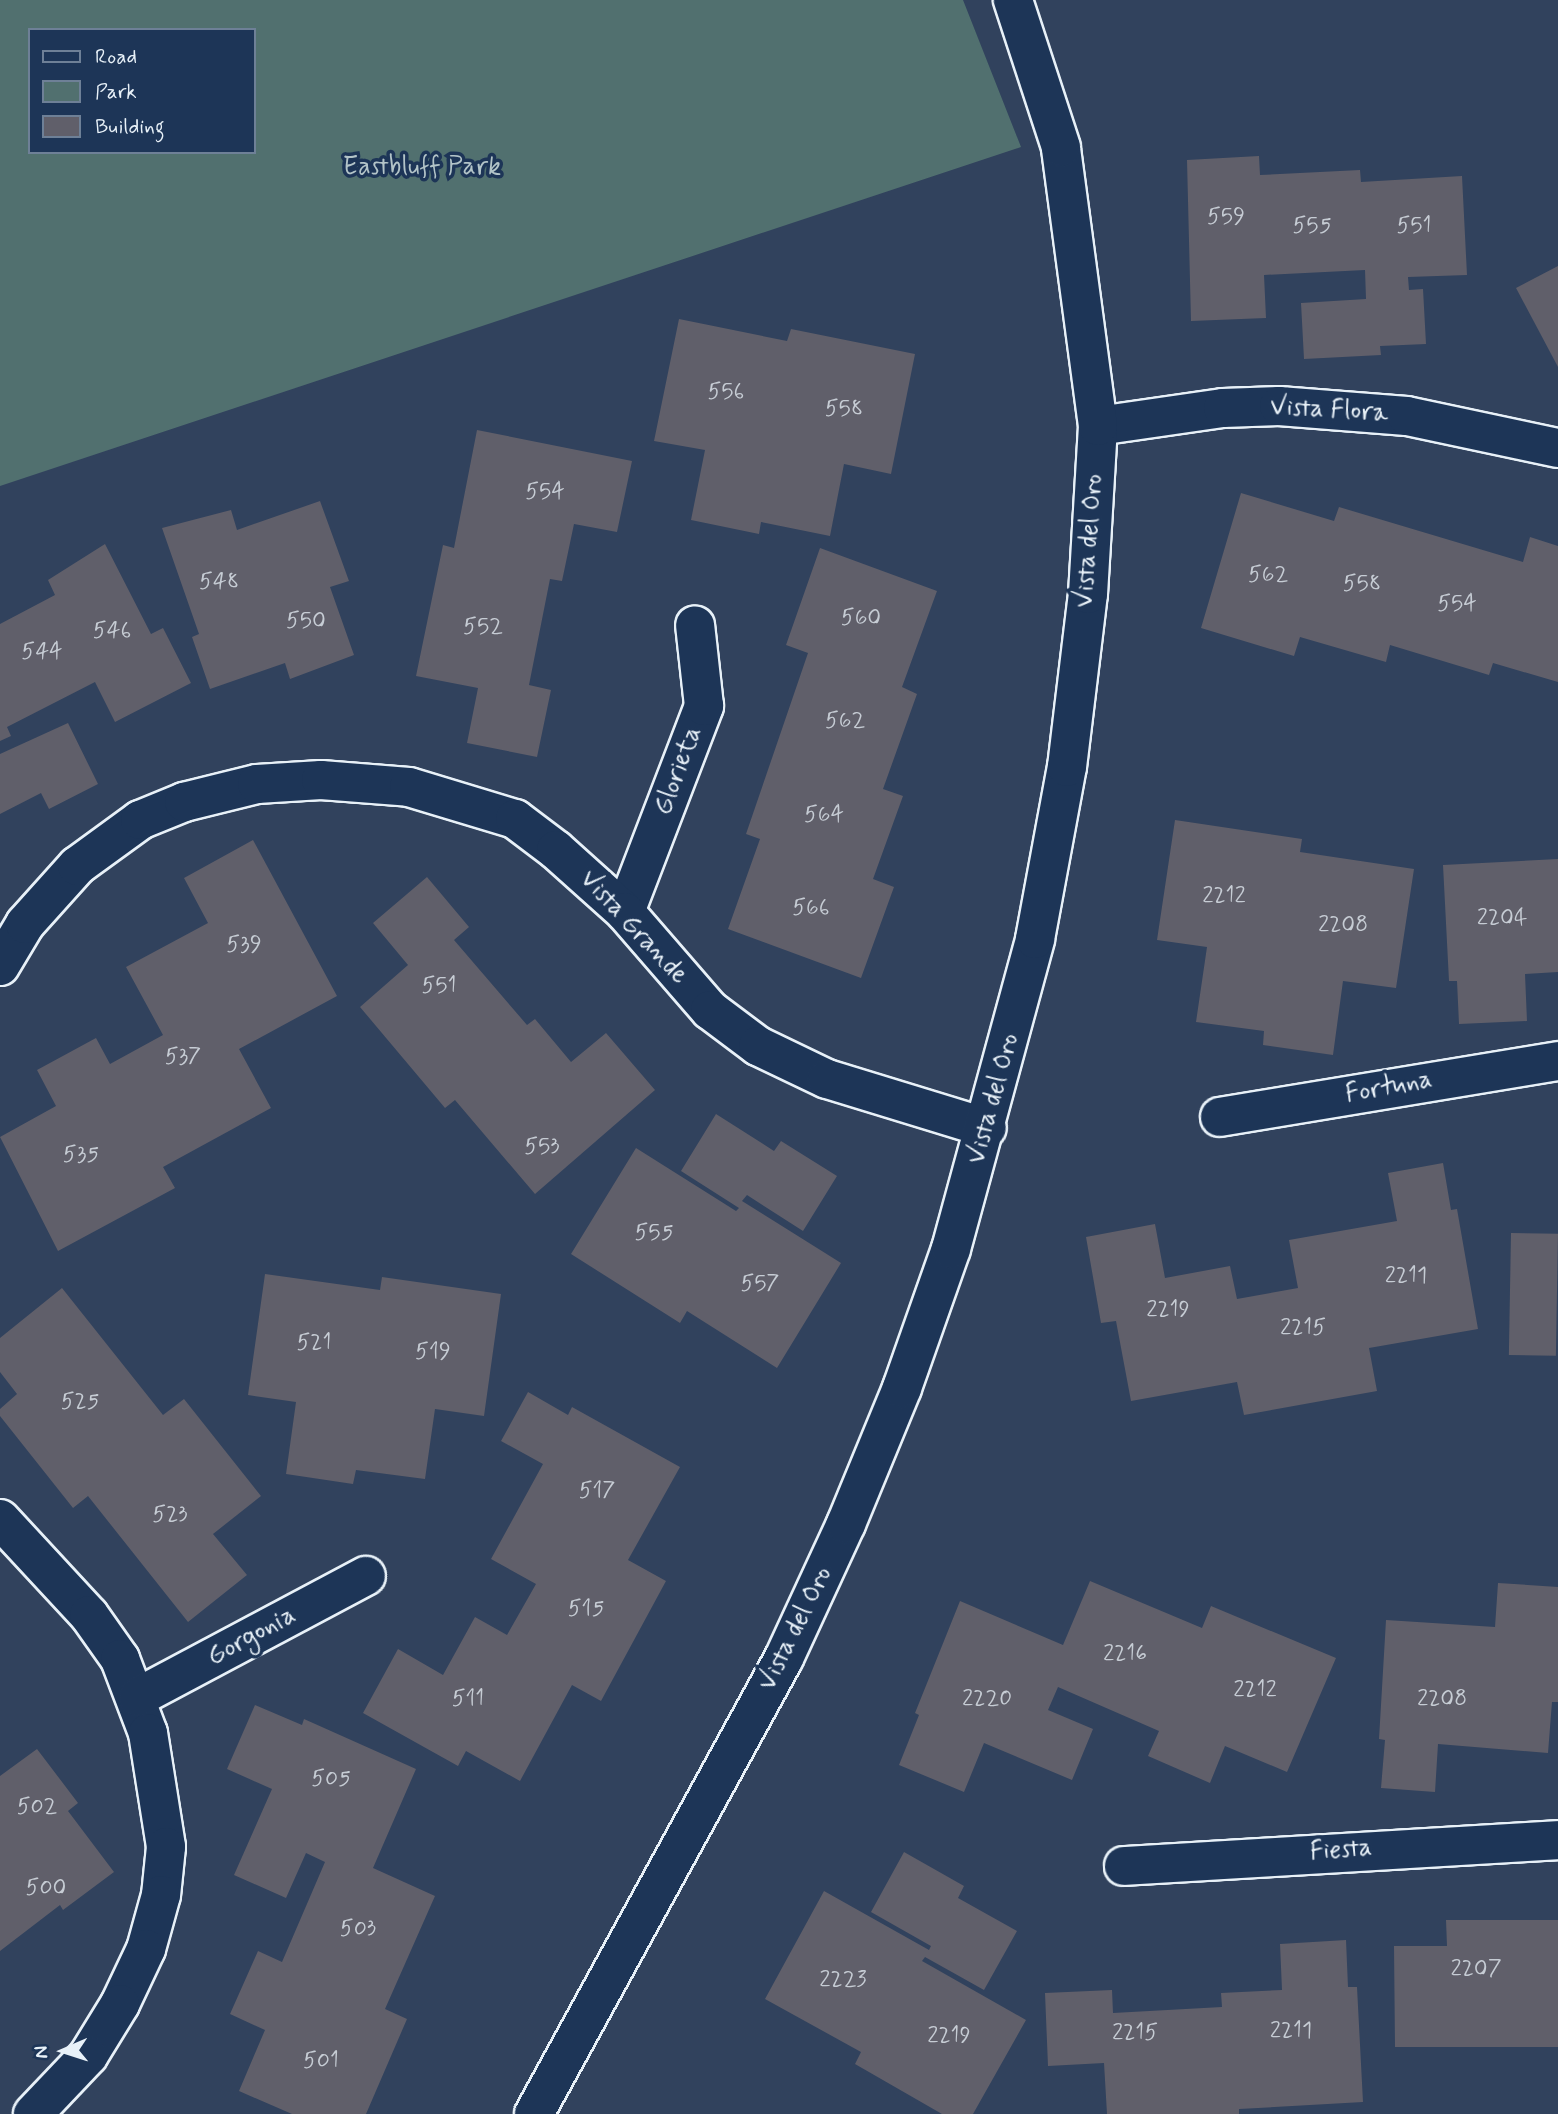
<!DOCTYPE html>
<style>
body{margin:0}
#map{position:relative;width:1558px;height:2114px;overflow:hidden;background:#31425d;font-family:Mynerve,sans-serif}
div>[style]{position:absolute}
.green>*{inset:0;background:#51706f}
.building>*{inset:0;background:#605f6a;transform-origin:0 0}
.roads{filter:drop-shadow(2px 0 #e8f1f8) drop-shadow(-2px 0 #e8f1f8) drop-shadow(0 2px #e8f1f8) drop-shadow(0 -2px #e8f1f8)}
.street>*{height:38px;margin:-19px;padding:0 19px;transform-origin:19px;border-radius:19px;background:#1d3557}
.secondary>*{height:38px;margin:-19px;padding:0 19px;transform-origin:19px;border-radius:19px;background:#1d3557}
span{translate:-50% -50%;white-space:nowrap;text-align:center;line-height:1.15;-webkit-text-stroke:7px #1d3557;paint-order:stroke}
.number-label{font-size:23px;color:#c6ccd4}
.number-label span{-webkit-text-stroke-width:0}
.park-label{font-size:26px;color:#b3c4c8}
.street-label{font-size:26px;color:#e8f1f8}
.legend{position:absolute;left:28px;top:28px;width:228px;height:126px;box-sizing:border-box;background:#1d3557;border:2px solid #6e8097;margin:0;padding:9px 12px;list-style:none;font-size:21px;color:#e8f1f8}
.legend li{display:flex;align-items:center;gap:14px;height:35px}
.legend b{width:35px;border:2px solid #6e8097}
.north{position:absolute;left:28px;top:2016px;width:70px;height:70px;-webkit-text-stroke:5px #1d3557;paint-order:stroke;rotate:267deg;font-size:19px;font-weight:700;line-height:28px;text-align:center;color:#e8f1f8}
.north::after{content:'';display:block;margin:auto;width:24px;height:32px;background:#e8f1f8;clip-path:polygon(50% 0,100% 100%,50% 72%,0 100%)}
</style>
<div id="map">
<div class="green">
<i style="clip-path:polygon(evenodd,0 0,963px 0,1021px 147px,0 486px,0 0,30px 30px,254px 30px,254px 152px,30px 152px,30px 30px)"></i>
</div>
<div class="building">
<i style="clip-path:polygon(1259px 156px,1260px 175px,1360px 170px,1361px 182px,1462px 176px,1467px 275px,1408px 277px,1409px 290px,1423px 289px,1426px 344px,1380px 346px,1381px 355px,1304px 359px,1301px 303px,1366px 299px,1365px 270px,1264px 275px,1266px 318px,1191px 321px,1187px 160px)"></i>
<i style="clip-path:polygon(1558px 266px,1558px 367px,1516px 288px)"></i>
<i style="clip-path:polygon(679px 319px,787px 341px,791px 329px,915px 354px,891px 474px,844px 464px,830px 536px,761px 522px,759px 534px,691px 520px,705px 450px,654px 441px)"></i>
<i style="clip-path:polygon(477px 430px,632px 461px,617px 532px,574px 524px,562px 581px,550px 579px,529px 685px,551px 690px,537px 757px,467px 743px,478px 688px,416px 676px,443px 545px,454px 548px)"></i>
<i style="clip-path:polygon(1241px 493px,1334px 521px,1339px 507px,1523px 562px,1530px 537px,1558px 546px,1558px 682px,1493px 663px,1489px 675px,1390px 645px,1386px 662px,1300px 637px,1294px 656px,1201px 628px)"></i>
<i style="clip-path:polygon(320px 501px,349px 581px,330px 587px,354px 655px,290px 679px,285px 663px,210px 689px,192px 637px,199px 634px,162px 528px,231px 510px,237px 530px)"></i>
<i style="clip-path:polygon(105px 544px,151px 634px,163px 628px,191px 683px,115px 722px,95px 682px,7px 727px,11px 736px,0 741px,0 624px,55px 595px,48px 580px)"></i>
<i style="clip-path:polygon(820px 548px,937px 591px,902px 687px,917px 694px,883px 789px,903px 796px,873px 879px,894px 887px,861px 978px,728px 929px,760px 839px,746px 834px,808px 653px,786px 645px)"></i>
<i style="clip-path:polygon(68px 723px,98px 784px,49px 809px,41px 793px,0 814px,0 754px)"></i>
<i style="clip-path:polygon(1175px 820px,1302px 839px,1300px 852px,1414px 869px,1396px 988px,1343px 981px,1333px 1055px,1263px 1045px,1264px 1031px,1196px 1022px,1207px 947px,1157px 940px)"></i>
<i style="clip-path:polygon(253px 840px,337px 996px,239px 1049px,271px 1108px,163px 1167px,175px 1188px,58px 1251px,0 1137px,56px 1106px,37px 1070px,96px 1038px,110px 1064px,163px 1035px,126px 967px,208px 923px,184px 878px)"></i>
<i style="clip-path:polygon(1558px 859px,1558px 972px,1525px 974px,1527px 1021px,1459px 1024px,1457px 981px,1449px 981px,1443px 865px)"></i>
<i style="clip-path:polygon(427px 877px,469px 927px,454px 940px,527px 1025px,535px 1019px,571px 1062px,606px 1033px,655px 1090px,535px 1194px,455px 1100px,445px 1108px,360px 1007px,408px 965px,373px 923px)"></i>
<i style="clip-path:polygon(716px 1114px,774px 1151px,781px 1141px,837px 1176px,803px 1231px,747px 1195px,742px 1201px,841px 1263px,777px 1368px,687px 1311px,680px 1323px,571px 1254px,636px 1148px,736px 1211px,739px 1208px,681px 1171px)"></i>
<i style="clip-path:polygon(1443px 1163px,1451px 1210px,1457px 1209px,1478px 1329px,1369px 1348px,1377px 1391px,1244px 1415px,1237px 1382px,1131px 1401px,1116px 1321px,1101px 1323px,1086px 1237px,1155px 1224px,1165px 1278px,1230px 1266px,1237px 1299px,1298px 1288px,1289px 1240px,1397px 1221px,1388px 1173px)"></i>
<i style="left:1511px;top:1233px;width:47px;height:122px;rotate:1deg"></i>
<i style="clip-path:polygon(265px 1274px,380px 1290px,382px 1277px,501px 1294px,484px 1416px,435px 1409px,425px 1479px,356px 1470px,353px 1484px,286px 1474px,296px 1402px,248px 1395px)"></i>
<i style="clip-path:polygon(62px 1288px,163px 1415px,184px 1399px,261px 1496px,213px 1534px,247px 1575px,188px 1622px,88px 1496px,73px 1508px,0 1416px,0 1409px,17px 1394px,0 1372px,0 1338px)"></i>
<i style="clip-path:polygon(528px 1392px,568px 1415px,572px 1407px,680px 1467px,628px 1560px,666px 1581px,601px 1701px,572px 1685px,520px 1781px,466px 1751px,458px 1766px,363px 1713px,398px 1649px,443px 1675px,475px 1617px,507px 1635px,536px 1584px,491px 1559px,543px 1464px,501px 1441px)"></i>
<i style="clip-path:polygon(1090px 1581px,1202px 1628px,1211px 1606px,1336px 1658px,1287px 1772px,1225px 1746px,1210px 1783px,1148px 1756px,1159px 1731px,1058px 1687px,1048px 1710px,1093px 1729px,1072px 1780px,984px 1743px,964px 1792px,899px 1765px,919px 1715px,915px 1713px,960px 1601px,1063px 1645px)"></i>
<i style="clip-path:polygon(1498px 1583px,1558px 1587px,1558px 1702px,1552px 1702px,1548px 1753px,1438px 1744px,1435px 1792px,1381px 1788px,1385px 1740px,1379px 1739px,1386px 1620px,1495px 1627px)"></i>
<i style="clip-path:polygon(255px 1705px,302px 1725px,304px 1719px,416px 1769px,373px 1868px,435px 1896px,385px 2009px,407px 2019px,366px 2114px,292px 2114px,239px 2091px,265px 2030px,230px 2014px,258px 1951px,282px 1962px,325px 1862px,306px 1853px,286px 1898px,234px 1875px,272px 1789px,227px 1769px)"></i>
<i style="clip-path:polygon(37px 1749px,78px 1803px,68px 1811px,114px 1872px,63px 1910px,60px 1905px,0 1951px,0 1776px)"></i>
<i style="clip-path:polygon(904px 1852px,964px 1886px,958px 1898px,1017px 1931px,984px 1990px,925px 1957px,922px 1961px,1026px 2020px,973px 2114px,942px 2114px,855px 2064px,861px 2052px,765px 1999px,824px 1891px,929px 1950px,931px 1946px,871px 1912px)"></i>
<i style="clip-path:polygon(1446px 1920px,1558px 1920px,1558px 2047px,1395px 2047px,1394px 1946px,1447px 1946px)"></i>
<i style="clip-path:polygon(1346px 1940px,1348px 1987px,1357px 1987px,1363px 2102px,1239px 2109px,1239px 2114px,1107px 2114px,1104px 2063px,1048px 2066px,1045px 1993px,1112px 1990px,1113px 2013px,1222px 2007px,1221px 1993px,1282px 1990px,1280px 1944px)"></i>
</div>
<div class="roads">
<div class="street">
<i style="left:1098px;top:426px;width:126px;rotate:-8.2deg"></i>
<i style="left:1223px;top:408px;width:56px;rotate:-2deg"></i>
<i style="left:1279px;top:406px;width:128px;rotate:4.5deg"></i>
<i style="left:1407px;top:416px;width:154px;rotate:12deg"></i>
<i style="left:625px;top:912px;width:221px;rotate:-69deg"></i>
<i style="left:704px;top:706px;width:81px;rotate:-96.3deg"></i>
<i style="left:0;top:966px;width:49px;rotate:-59.2deg"></i>
<i style="left:25px;top:924px;width:78px;rotate:-48.1deg"></i>
<i style="left:77px;top:866px;width:78px;rotate:-36.1deg"></i>
<i style="left:140px;top:820px;width:48px;rotate:-22.2deg"></i>
<i style="left:184px;top:802px;width:75px;rotate:-13.9deg"></i>
<i style="left:257px;top:784px;width:64px;rotate:-3.6deg"></i>
<i style="left:321px;top:780px;width:88px;rotate:4.5deg"></i>
<i style="left:409px;top:787px;width:111px;rotate:16.8deg"></i>
<i style="left:515px;top:819px;width:51px;rotate:37.1deg"></i>
<i style="left:556px;top:850px;width:93px;rotate:41.9deg"></i>
<i style="left:625px;top:912px;width:130px;rotate:49.1deg"></i>
<i style="left:710px;top:1010px;width:60px;rotate:36.9deg"></i>
<i style="left:758px;top:1046px;width:76px;rotate:25.6deg"></i>
<i style="left:827px;top:1079px;width:167px;rotate:17deg"></i>
<i style="left:1220px;top:1117px;width:343px;rotate:-9.4deg"></i>
<i style="left:0;top:1519px;width:131px;rotate:47.2deg"></i>
<i style="left:89px;top:1615px;width:54px;rotate:54.8deg"></i>
<i style="left:120px;top:1659px;width:79px;rotate:69.3deg"></i>
<i style="left:148px;top:1733px;width:115px;rotate:81deg"></i>
<i style="left:166px;top:1847px;width:48px;rotate:95.9deg"></i>
<i style="left:161px;top:1895px;width:56px;rotate:105.5deg"></i>
<i style="left:146px;top:1949px;width:61px;rotate:115.3deg"></i>
<i style="left:120px;top:2004px;width:61px;rotate:121.6deg"></i>
<i style="left:88px;top:2056px;width:80px;rotate:133.5deg"></i>
<i style="left:138px;top:1697px;width:258px;rotate:-28deg"></i>
<i style="left:1124px;top:1866px;width:435px;rotate:-3.4deg"></i>
</div>
<div class="secondary">
<i style="left:534px;top:2114px;width:520px;rotate:-61.27deg"></i>
<i style="left:784px;top:1658px;width:148px;rotate:-65.2deg"></i>
<i style="left:846px;top:1524px;width:147px;rotate:-67.6deg"></i>
<i style="left:902px;top:1388px;width:147px;rotate:-70.6deg"></i>
<i style="left:951px;top:1249px;width:321px;rotate:-74.8deg"></i>
<i style="left:1035px;top:939px;width:175px;rotate:-79.5deg"></i>
<i style="left:1067px;top:767px;width:174px;rotate:-83.1deg"></i>
<i style="left:1088px;top:594px;width:168px;rotate:-86.6deg"></i>
<i style="left:1098px;top:426px;width:281px;rotate:-97.6deg"></i>
<i style="left:1061px;top:147px;width:155px;rotate:-108.1deg"></i>
</div>
</div>
<div class="number-label">
<span style="left:1226px;top:217px">559</span>
<span style="left:1312px;top:226px">555</span>
<span style="left:1414px;top:226px">551</span>
<span style="left:726px;top:392px">556</span>
<span style="left:844px;top:409px">558</span>
<span style="left:545px;top:492px">554</span>
<span style="left:1268px;top:575px">562</span>
<span style="left:219px;top:582px">548</span>
<span style="left:1362px;top:584px">558</span>
<span style="left:1457px;top:604px">554</span>
<span style="left:861px;top:618px">560</span>
<span style="left:306px;top:621px">550</span>
<span style="left:483px;top:627px">552</span>
<span style="left:112px;top:631px">546</span>
<span style="left:42px;top:652px">544</span>
<span style="left:845px;top:721px">562</span>
<span style="left:824px;top:815px">564</span>
<span style="left:1224px;top:896px">2212</span>
<span style="left:811px;top:908px">566</span>
<span style="left:1502px;top:918px">2204</span>
<span style="left:1343px;top:925px">2208</span>
<span style="left:244px;top:945px">539</span>
<span style="left:439px;top:986px">551</span>
<span style="left:183px;top:1057px">537</span>
<span style="left:542px;top:1147px">553</span>
<span style="left:81px;top:1155px">535</span>
<span style="left:654px;top:1233px">555</span>
<span style="left:1406px;top:1276px">2211</span>
<span style="left:760px;top:1284px">557</span>
<span style="left:1168px;top:1310px">2219</span>
<span style="left:1303px;top:1328px">2215</span>
<span style="left:314px;top:1343px">521</span>
<span style="left:433px;top:1352px">519</span>
<span style="left:80px;top:1402px">525</span>
<span style="left:597px;top:1491px">517</span>
<span style="left:170px;top:1515px">523</span>
<span style="left:586px;top:1609px">515</span>
<span style="left:1125px;top:1654px">2216</span>
<span style="left:1255px;top:1690px">2212</span>
<span style="left:468px;top:1699px">511</span>
<span style="left:987px;top:1699px">2220</span>
<span style="left:1442px;top:1699px">2208</span>
<span style="left:331px;top:1779px">505</span>
<span style="left:37px;top:1807px">502</span>
<span style="left:46px;top:1888px">500</span>
<span style="left:358px;top:1929px">503</span>
<span style="left:1476px;top:1969px">2207</span>
<span style="left:843px;top:1980px">2223</span>
<span style="left:1291px;top:2031px">2211</span>
<span style="left:1135px;top:2033px">2215</span>
<span style="left:949px;top:2036px">2219</span>
<span style="left:321px;top:2061px">501</span>
</div>
<div class="park-label">
<span style="left:422px;top:168px">Eastbluff Park</span>
</div>
<div class="street-label">
<span style="left:1329px;top:411px;rotate:3deg">Vista Flora</span>
<span style="left:1090px;top:541px;rotate:-86deg">Vista del Oro</span>
<span style="left:679px;top:771px;rotate:-69deg">Glorieta</span>
<span style="left:633px;top:928px;rotate:47deg">Vista Grande</span>
<span style="left:1389px;top:1088px;rotate:-10deg">Fortuna</span>
<span style="left:994px;top:1099px;rotate:-75deg">Vista del Oro</span>
<span style="left:796px;top:1629px;rotate:-64deg">Vista del Oro</span>
<span style="left:252px;top:1637px;rotate:-28deg">Gorgonia</span>
<span style="left:1341px;top:1851px;rotate:-4deg">Fiesta</span>
</div>
<ul class="legend">
<li><b style="height:9px;background:#1d3557"></b>Road</li>
<li><b style="height:19px;background:#51706f"></b>Park</li>
<li><b style="height:19px;background:#605f6a"></b>Building</li>
</ul>
<div class="north">N</div>
</div>
